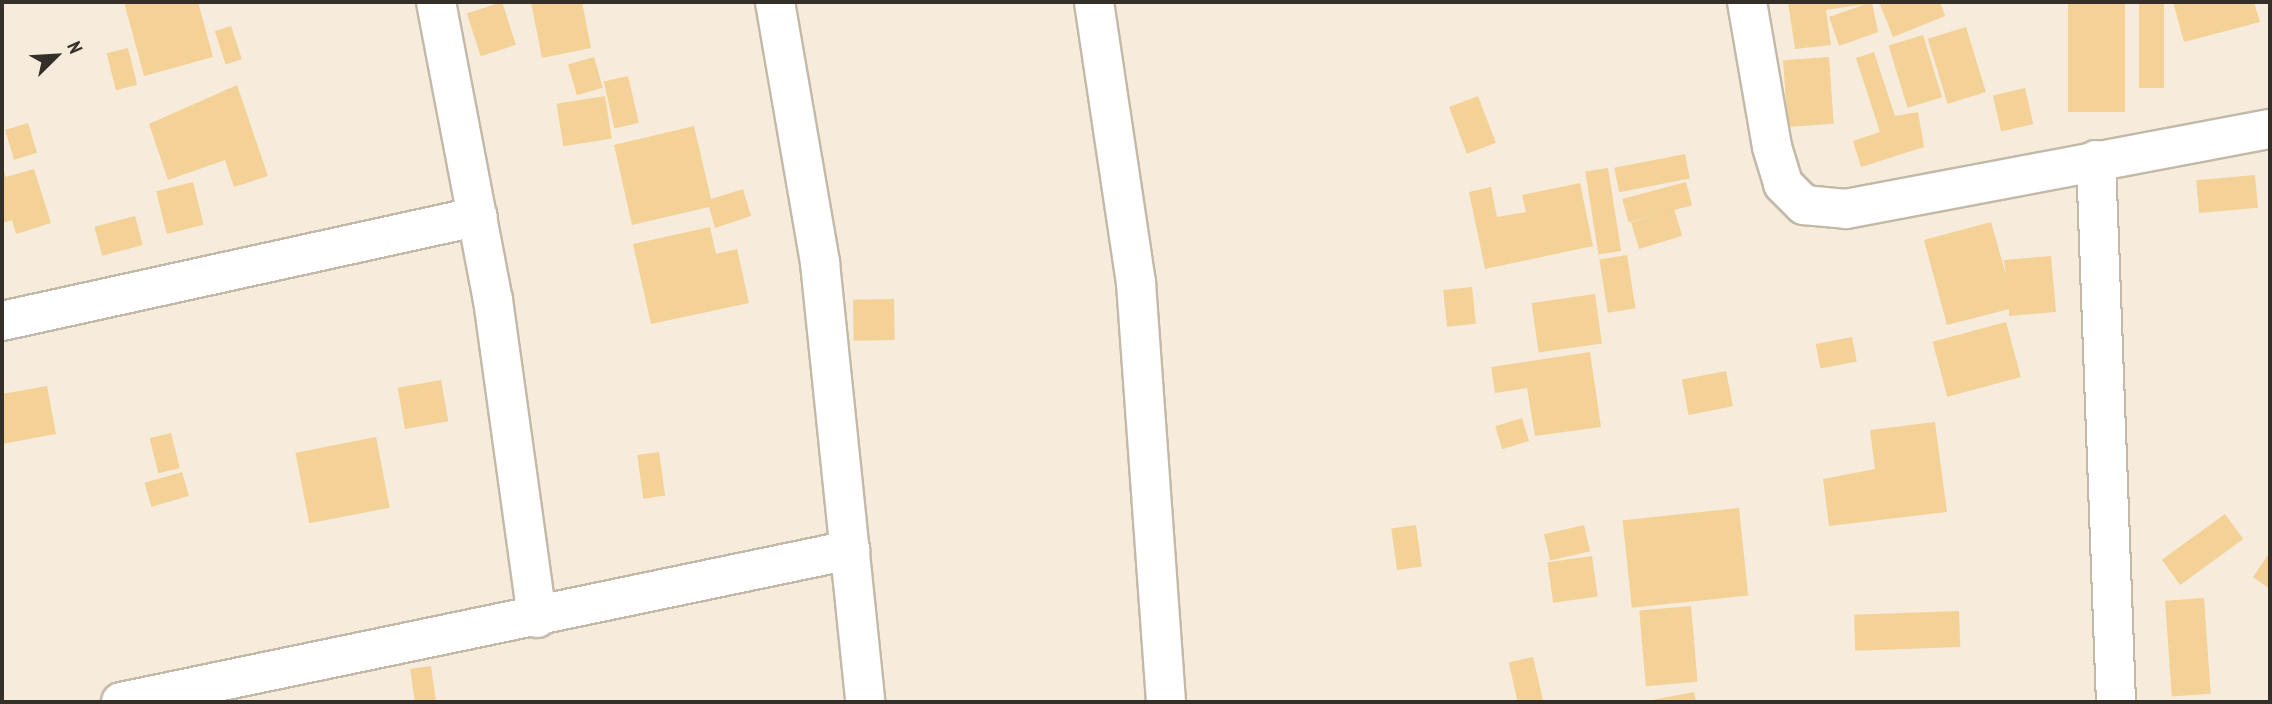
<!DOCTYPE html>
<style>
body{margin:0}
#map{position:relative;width:2272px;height:704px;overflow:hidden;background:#f7ecdb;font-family:"PT Sans Narrow",sans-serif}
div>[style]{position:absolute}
.building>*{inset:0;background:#f3d197;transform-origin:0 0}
.roads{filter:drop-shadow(2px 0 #c3b9a8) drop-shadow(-2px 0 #c3b9a8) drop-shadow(0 2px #c3b9a8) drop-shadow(0 -2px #c3b9a8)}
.minor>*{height:38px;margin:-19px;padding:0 19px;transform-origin:19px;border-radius:19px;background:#fff}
span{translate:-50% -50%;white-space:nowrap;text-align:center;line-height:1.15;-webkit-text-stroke:6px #f7ecdb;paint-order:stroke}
.frame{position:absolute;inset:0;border:4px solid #343029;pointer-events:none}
.north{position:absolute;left:21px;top:21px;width:70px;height:70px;-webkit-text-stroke:5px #f7ecdb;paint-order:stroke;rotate:66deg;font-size:19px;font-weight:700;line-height:28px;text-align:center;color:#343029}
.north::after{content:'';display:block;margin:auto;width:24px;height:32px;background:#343029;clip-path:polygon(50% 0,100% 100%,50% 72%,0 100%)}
</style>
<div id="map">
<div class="building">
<i style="clip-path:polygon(124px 2px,198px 2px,213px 57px,144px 76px)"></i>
<i style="left:502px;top:2px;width:45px;height:37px;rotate:72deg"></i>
<i style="clip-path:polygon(531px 2px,582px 2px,591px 48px,542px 58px)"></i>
<i style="clip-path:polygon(1788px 2px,1872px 2px,1878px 32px,1839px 46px,1829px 17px,1866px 4px,1826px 10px,1831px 45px,1795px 49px)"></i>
<i style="clip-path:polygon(1879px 2px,1940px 2px,1945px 16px,1893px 37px)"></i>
<i style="left:2068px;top:2px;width:57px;height:110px"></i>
<i style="left:2139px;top:2px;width:25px;height:86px"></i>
<i style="clip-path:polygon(2173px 2px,2254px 2px,2260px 22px,2184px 42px)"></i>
<i style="left:231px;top:26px;width:35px;height:17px;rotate:72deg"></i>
<i style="left:1966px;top:27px;width:68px;height:40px;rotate:73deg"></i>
<i style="left:1923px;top:35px;width:65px;height:36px;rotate:73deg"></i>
<i style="left:128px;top:48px;width:38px;height:22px;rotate:76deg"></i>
<i style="clip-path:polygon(1874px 52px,1895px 116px,1918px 112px,1924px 147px,1861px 167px,1853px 141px,1880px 132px,1856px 58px)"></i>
<i style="left:594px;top:57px;width:32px;height:27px;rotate:74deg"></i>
<i style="left:1829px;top:57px;width:67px;height:46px;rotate:86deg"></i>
<i style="left:628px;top:76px;width:48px;height:25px;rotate:77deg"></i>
<i style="clip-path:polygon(237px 85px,268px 176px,234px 187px,225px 160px,168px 180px,149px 124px)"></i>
<i style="left:2025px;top:88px;width:37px;height:33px;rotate:77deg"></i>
<i style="left:605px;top:96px;width:43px;height:49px;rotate:81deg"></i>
<i style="left:1478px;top:96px;width:50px;height:31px;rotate:69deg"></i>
<i style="left:28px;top:123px;width:31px;height:24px;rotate:73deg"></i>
<i style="clip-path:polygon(694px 126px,711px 199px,743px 189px,751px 216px,715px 228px,709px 207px,632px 225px,614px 145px)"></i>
<i style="left:1685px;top:154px;width:25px;height:72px;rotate:79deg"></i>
<i style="clip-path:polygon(2px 165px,6px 177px,34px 169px,51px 223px,16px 234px,12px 220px,2px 223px)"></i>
<i style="left:1608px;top:168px;width:84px;height:23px;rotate:81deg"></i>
<i style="left:2255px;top:175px;width:33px;height:59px;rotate:85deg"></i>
<i style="left:193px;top:182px;width:44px;height:38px;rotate:76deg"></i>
<i style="left:1686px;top:182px;width:24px;height:66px;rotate:75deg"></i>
<i style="clip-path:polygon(1580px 183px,1593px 246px,1485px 269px,1469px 192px,1491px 187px,1497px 217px,1526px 212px,1522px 195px)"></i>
<i style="left:1674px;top:209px;width:28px;height:45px;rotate:73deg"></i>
<i style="left:135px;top:216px;width:30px;height:42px;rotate:75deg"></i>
<i style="clip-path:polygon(1991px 222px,2006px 275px,2004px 260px,2051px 256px,2056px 312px,2009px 316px,2009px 309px,1947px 325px,1924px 240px)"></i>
<i style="clip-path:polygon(710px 227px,716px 254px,737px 249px,749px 303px,651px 324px,633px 244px)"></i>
<i style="left:1627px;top:255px;width:54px;height:28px;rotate:81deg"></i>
<i style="left:1472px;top:287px;width:37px;height:29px;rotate:84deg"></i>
<i style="left:1595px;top:294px;width:50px;height:64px;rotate:82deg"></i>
<i style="left:894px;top:299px;width:41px;height:41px;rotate:89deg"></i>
<i style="left:2006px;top:322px;width:57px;height:76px;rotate:75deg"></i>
<i style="left:1852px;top:337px;width:25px;height:37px;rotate:79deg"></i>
<i style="clip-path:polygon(1590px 352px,1601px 427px,1535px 436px,1527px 388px,1495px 393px,1491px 367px)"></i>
<i style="left:1726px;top:371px;width:36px;height:45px;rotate:79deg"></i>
<i style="left:441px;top:380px;width:42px;height:44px;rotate:80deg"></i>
<i style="clip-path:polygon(47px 386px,56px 434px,2px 444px,2px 394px)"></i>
<i style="left:1522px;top:418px;width:24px;height:28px;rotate:73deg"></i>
<i style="clip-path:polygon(1935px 422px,1947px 512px,1829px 526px,1823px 479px,1875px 469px,1870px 430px)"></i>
<i style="left:171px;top:433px;width:36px;height:22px;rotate:76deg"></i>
<i style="left:376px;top:437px;width:72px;height:82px;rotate:79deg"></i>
<i style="left:659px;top:452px;width:44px;height:22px;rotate:82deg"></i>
<i style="left:182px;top:472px;width:25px;height:39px;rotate:74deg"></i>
<i style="left:1739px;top:508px;width:88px;height:117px;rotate:84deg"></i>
<i style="left:2225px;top:514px;width:31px;height:78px;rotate:54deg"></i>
<i style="left:1416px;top:525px;width:42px;height:25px;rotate:82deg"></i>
<i style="left:1584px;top:525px;width:27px;height:41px;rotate:77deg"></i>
<i style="clip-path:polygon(2268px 555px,2270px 556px,2270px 589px,2253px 577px)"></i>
<i style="left:1592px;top:556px;width:41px;height:45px;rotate:82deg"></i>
<i style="left:2204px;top:598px;width:96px;height:39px;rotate:86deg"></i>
<i style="left:1691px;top:606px;width:76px;height:52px;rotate:85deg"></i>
<i style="left:1959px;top:611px;width:36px;height:105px;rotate:88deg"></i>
<i style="left:1533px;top:657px;width:46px;height:25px;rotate:77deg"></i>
<i style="left:431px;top:666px;width:36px;height:21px;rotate:82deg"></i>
<i style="clip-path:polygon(1694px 692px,1696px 702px,1647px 702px,1647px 701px)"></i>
</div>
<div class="roads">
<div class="minor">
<i style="left:436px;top:2px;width:303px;rotate:79.2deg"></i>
<i style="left:493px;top:300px;width:321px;rotate:82.1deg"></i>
<i style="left:775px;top:2px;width:265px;rotate:80.2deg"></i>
<i style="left:820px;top:263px;width:441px;rotate:84.1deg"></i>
<i style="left:1094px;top:2px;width:284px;rotate:81.5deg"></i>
<i style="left:1136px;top:283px;width:420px;rotate:85.9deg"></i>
<i style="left:1747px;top:2px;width:147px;rotate:80.2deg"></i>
<i style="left:1772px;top:147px;width:39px;rotate:73deg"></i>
<i style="left:1783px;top:184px;width:30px;rotate:45deg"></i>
<i style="left:1804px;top:205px;width:42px;rotate:5.4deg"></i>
<i style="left:1846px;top:209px;width:431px;rotate:-10.7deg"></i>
<i style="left:2096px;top:160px;width:542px;rotate:87.89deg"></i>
<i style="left:2px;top:321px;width:487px;rotate:-12.4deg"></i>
<i style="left:121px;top:702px;width:745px;rotate:-11.78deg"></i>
</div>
</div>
<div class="frame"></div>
<div class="north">N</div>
</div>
